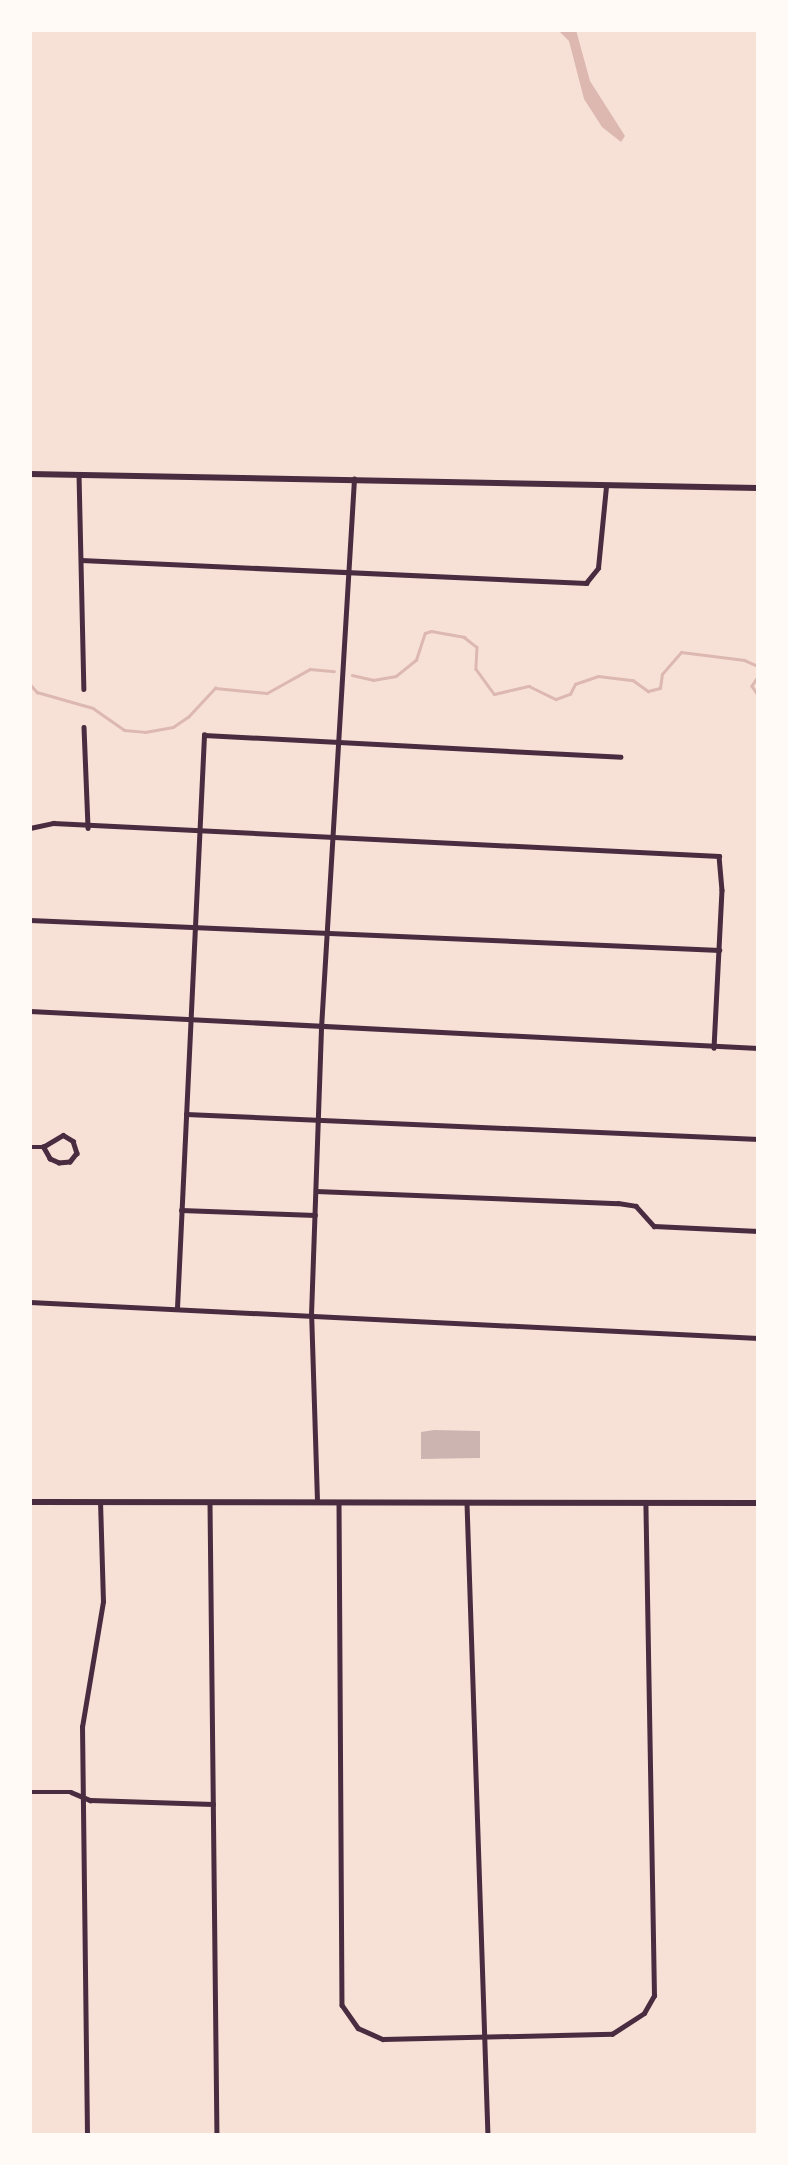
<!DOCTYPE html>
<style>
body{margin:0}
#map{position:relative;width:788px;height:2165px;overflow:hidden;background:#f7e1d7;font-family:"Sofia Sans Condensed",sans-serif}
div>[style]{position:absolute}
.water>*{inset:0;background:#dcb8b0}
.stream>*{height:2.5px;margin:-1.25px;padding:0 1.25px;transform-origin:1.25px;border-radius:1.25px;background:#dcb8b0}
.building>*{inset:0;background:#ccb4b1}
.minor>*{height:4.5px;margin:-2.25px;padding:0 2.25px;transform-origin:2.25px;border-radius:2.25px;background:#4a2c40}
.secondary>*{height:6px;margin:-3px;padding:0 3px;transform-origin:3px;border-radius:3px;background:#4a2c40}
span{translate:-50% -50%;white-space:nowrap;text-align:center;line-height:1.15;-webkit-text-stroke:5px #fffaf5;paint-order:stroke}
.frame{position:absolute;inset:0;border:32px solid #fffaf5;pointer-events:none}
</style>
<div id="map">
<div class="water">
<i style="clip-path:polygon(558px 30px,576px 30px,590px 81px,625px 136px,621px 142px,602px 127px,584px 99px,569px 41px)"></i>
</div>
<div class="stream">
<i style="left:352px;top:675px;width:22px;rotate:13deg"></i>
<i style="left:373px;top:680px;width:23px;rotate:-10deg"></i>
<i style="left:396px;top:676px;width:26px;rotate:-39deg"></i>
<i style="left:416px;top:660px;width:28px;rotate:-72deg"></i>
<i style="left:425px;top:633px;width:6px;rotate:-18deg"></i>
<i style="left:431px;top:631px;width:34px;rotate:10deg"></i>
<i style="left:464px;top:637px;width:16px;rotate:38deg"></i>
<i style="left:477px;top:647px;width:22px;rotate:93deg"></i>
<i style="left:476px;top:669px;width:31px;rotate:54deg"></i>
<i style="left:494px;top:694px;width:36px;rotate:-13deg"></i>
<i style="left:529px;top:686px;width:30px;rotate:26deg"></i>
<i style="left:556px;top:699px;width:15px;rotate:-20deg"></i>
<i style="left:570px;top:694px;width:11px;rotate:-63deg"></i>
<i style="left:575px;top:684px;width:24px;rotate:-19deg"></i>
<i style="left:598px;top:676px;width:35px;rotate:7deg"></i>
<i style="left:633px;top:680px;width:19px;rotate:36deg"></i>
<i style="left:648px;top:691px;width:12px;rotate:-14deg"></i>
<i style="left:660px;top:688px;width:14px;rotate:-82deg"></i>
<i style="left:662px;top:674px;width:29px;rotate:-49deg"></i>
<i style="left:681px;top:652px;width:64px;rotate:7.2deg"></i>
<i style="left:744px;top:660px;width:15px;rotate:23deg"></i>
<i style="left:758px;top:677px;width:11px;rotate:124deg"></i>
<i style="left:752px;top:686px;width:11px;rotate:56deg"></i>
<i style="left:30px;top:684px;width:11px;rotate:49deg"></i>
<i style="left:37px;top:692px;width:58px;rotate:15.9deg"></i>
<i style="left:93px;top:708px;width:38px;rotate:35deg"></i>
<i style="left:124px;top:730px;width:21px;rotate:5deg"></i>
<i style="left:145px;top:732px;width:28px;rotate:-10deg"></i>
<i style="left:173px;top:727px;width:18px;rotate:-34deg"></i>
<i style="left:188px;top:717px;width:40px;rotate:-47deg"></i>
<i style="left:215px;top:688px;width:52px;rotate:5.5deg"></i>
<i style="left:267px;top:693px;width:49px;rotate:-29.2deg"></i>
<i style="left:310px;top:669px;width:24px;rotate:5deg"></i>
</div>
<div class="building">
<i style="clip-path:polygon(434px 1430px,480px 1431px,480px 1458px,421px 1459px,421px 1432px)"></i>
</div>
<div class="minor">
<i style="left:79px;top:474px;width:215px;rotate:88.7deg"></i>
<i style="left:81px;top:560px;width:506px;rotate:2.61deg"></i>
<i style="left:586px;top:583px;width:19px;rotate:-51deg"></i>
<i style="left:598px;top:568px;width:82px;rotate:-84.4deg"></i>
<i style="left:84px;top:727px;width:101px;rotate:87.7deg"></i>
<i style="left:30px;top:828px;width:24px;rotate:-12deg"></i>
<i style="left:53px;top:823px;width:667px;rotate:2.84deg"></i>
<i style="left:719px;top:856px;width:34px;rotate:85deg"></i>
<i style="left:722px;top:890px;width:158px;rotate:92.9deg"></i>
<i style="left:30px;top:920px;width:690px;rotate:2.49deg"></i>
<i style="left:30px;top:1011px;width:729px;rotate:2.91deg"></i>
<i style="left:186px;top:1114px;width:573px;rotate:2.5deg"></i>
<i style="left:30px;top:1147px;width:13px"></i>
<i style="left:43px;top:1147px;width:23px;rotate:-31deg"></i>
<i style="left:63px;top:1135px;width:12px;rotate:31deg"></i>
<i style="left:73px;top:1141px;width:13px;rotate:72deg"></i>
<i style="left:77px;top:1153px;width:11px;rotate:128deg"></i>
<i style="left:70px;top:1162px;width:11px;rotate:175deg"></i>
<i style="left:59px;top:1163px;width:10px;rotate:-156deg"></i>
<i style="left:50px;top:1159px;width:14px;rotate:-120deg"></i>
<i style="left:316px;top:1191px;width:302px;rotate:2.3deg"></i>
<i style="left:618px;top:1203px;width:18px;rotate:9deg"></i>
<i style="left:636px;top:1206px;width:27px;rotate:48deg"></i>
<i style="left:654px;top:1226px;width:104px;rotate:2.8deg"></i>
<i style="left:181px;top:1210px;width:134px;rotate:2.1deg"></i>
<i style="left:30px;top:1302px;width:729px;rotate:2.83deg"></i>
<i style="left:177px;top:1308px;width:574px;rotate:-87.3deg"></i>
<i style="left:204px;top:735px;width:417px;rotate:3deg"></i>
<i style="left:317px;top:1501px;width:186px;rotate:-91.8deg"></i>
<i style="left:311px;top:1315px;width:287px;rotate:-88deg"></i>
<i style="left:321px;top:1028px;width:550px;rotate:-86.56deg"></i>
<i style="left:339px;top:1502px;width:503px;rotate:89.66deg"></i>
<i style="left:342px;top:2005px;width:28px;rotate:55deg"></i>
<i style="left:358px;top:2028px;width:27px;rotate:24deg"></i>
<i style="left:383px;top:2039px;width:229px;rotate:-1.3deg"></i>
<i style="left:612px;top:2034px;width:38px;rotate:-33deg"></i>
<i style="left:644px;top:2013px;width:20px;rotate:-60deg"></i>
<i style="left:654px;top:1996px;width:493px;rotate:-91deg"></i>
<i style="left:210px;top:1503px;width:632px;rotate:89.37deg"></i>
<i style="left:467px;top:1503px;width:632px;rotate:88.1deg"></i>
<i style="left:30px;top:1792px;width:41px"></i>
<i style="left:71px;top:1792px;width:21px;rotate:23deg"></i>
<i style="left:90px;top:1800px;width:123px;rotate:1.9deg"></i>
<i style="left:87px;top:2135px;width:408px;rotate:-90.7deg"></i>
<i style="left:82px;top:1727px;width:127px;rotate:-80.5deg"></i>
<i style="left:103px;top:1602px;width:99px;rotate:-91.7deg"></i>
</div>
<div class="secondary">
<i style="left:30px;top:474px;width:728px;rotate:1.1deg"></i>
<i style="left:30px;top:1502px;width:728px;rotate:0.08deg"></i>
</div>
<div class="frame"></div>
</div>
